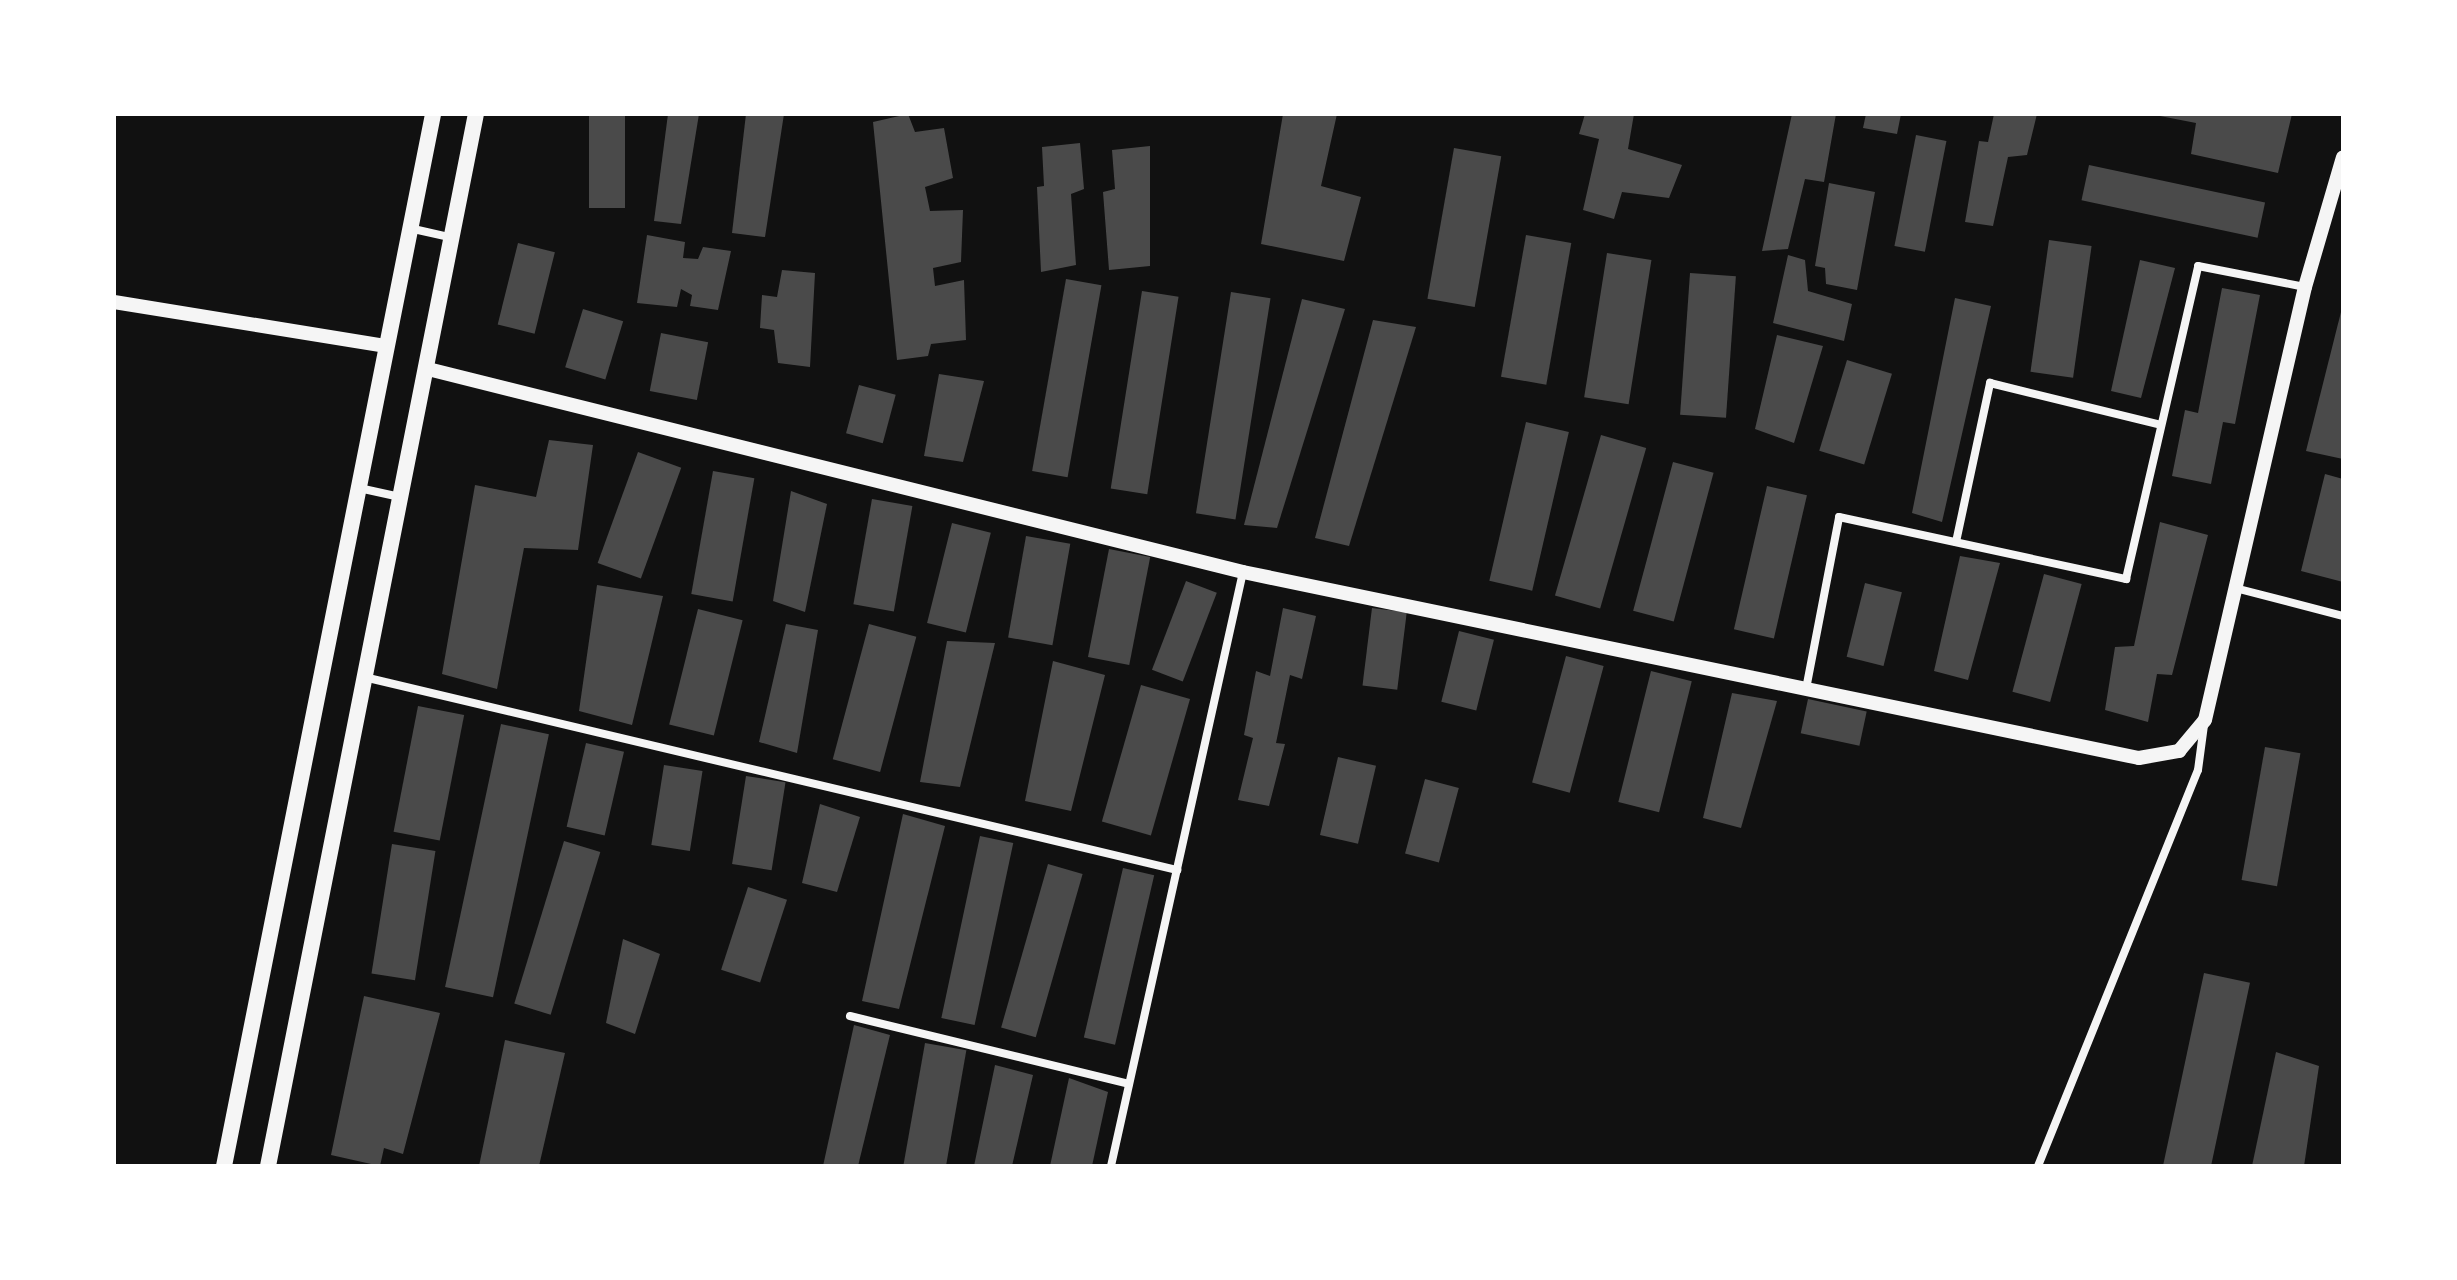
<!DOCTYPE html>
<style>
body{margin:0}
#map{position:relative;width:2457px;height:1280px;overflow:hidden;background:#111;font-family:"Zilla Slab",serif}
div>[style]{position:absolute}
.building>*{inset:0;background:#4a4a4a;transform-origin:0 0}
.minor>*{height:8px;margin:-4px;padding:0 4px;transform-origin:4px;border-radius:4px;background:#f5f5f5}
.tertiary>*{height:14px;margin:-7px;padding:0 7px;transform-origin:7px;border-radius:7px;background:#f5f5f5}
.secondary>*{height:16px;margin:-8px;padding:0 8px;transform-origin:8px;border-radius:8px;background:#f5f5f5}
span{translate:-50% -50%;white-space:nowrap;text-align:center;line-height:1.15;-webkit-text-stroke:8px #fff;paint-order:stroke}
.frame{position:absolute;inset:0;border:116px solid #fff;pointer-events:none}
</style>
<div id="map">
<div class="building">
<i style="left:589px;top:114px;width:36px;height:94px"></i>
<i style="clip-path:polygon(668px 114px,699px 114px,681px 224px,654px 221px)"></i>
<i style="clip-path:polygon(746px 114px,784px 114px,765px 237px,732px 233px)"></i>
<i style="clip-path:polygon(908px 114px,915px 132px,944px 128px,953px 178px,925px 187px,930px 211px,963px 210px,961px 262px,933px 268px,935px 286px,964px 280px,966px 340px,931px 344px,928px 356px,897px 360px,873px 122px)"></i>
<i style="clip-path:polygon(1283px 114px,1337px 114px,1321px 186px,1361px 197px,1344px 261px,1261px 244px)"></i>
<i style="clip-path:polygon(1585px 114px,1634px 114px,1628px 149px,1682px 165px,1669px 198px,1622px 192px,1614px 219px,1583px 210px,1599px 139px,1579px 134px)"></i>
<i style="clip-path:polygon(1792px 114px,1836px 114px,1824px 182px,1805px 179px,1788px 249px,1762px 251px)"></i>
<i style="clip-path:polygon(1866px 114px,1901px 114px,1897px 134px,1863px 128px)"></i>
<i style="clip-path:polygon(1994px 114px,2037px 114px,2027px 155px,2008px 157px,1993px 226px,1965px 222px,1979px 141px,1988px 142px)"></i>
<i style="clip-path:polygon(2292px 114px,2278px 173px,2191px 154px,2196px 123px,2160px 116px)"></i>
<i style="left:1916px;top:135px;width:31px;height:113px;rotate:11deg"></i>
<i style="clip-path:polygon(1080px 143px,1084px 189px,1071px 194px,1076px 265px,1041px 272px,1037px 187px,1044px 186px,1042px 147px)"></i>
<i style="clip-path:polygon(1150px 146px,1150px 266px,1109px 270px,1103px 192px,1115px 189px,1112px 150px)"></i>
<i style="left:1454px;top:148px;width:48px;height:153px;rotate:10deg"></i>
<i style="left:2089px;top:165px;width:180px;height:36px;rotate:12deg"></i>
<i style="clip-path:polygon(1829px 183px,1875px 192px,1857px 290px,1826px 284px,1825px 268px,1815px 266px)"></i>
<i style="clip-path:polygon(647px 235px,685px 242px,683px 258px,698px 259px,703px 247px,731px 251px,718px 310px,690px 306px,692px 295px,681px 289px,677px 307px,637px 303px)"></i>
<i style="left:1526px;top:235px;width:46px;height:144px;rotate:10deg"></i>
<i style="left:2049px;top:240px;width:43px;height:133px;rotate:8deg"></i>
<i style="left:518px;top:243px;width:38px;height:84px;rotate:14deg"></i>
<i style="left:1607px;top:253px;width:45px;height:146px;rotate:9deg"></i>
<i style="clip-path:polygon(1788px 255px,1805px 260px,1808px 291px,1852px 304px,1844px 341px,1773px 323px)"></i>
<i style="clip-path:polygon(2140px 260px,2175px 268px,2141px 398px,2111px 391px)"></i>
<i style="clip-path:polygon(782px 270px,815px 273px,810px 367px,778px 363px,774px 330px,760px 328px,762px 295px,777px 297px)"></i>
<i style="left:1690px;top:273px;width:46px;height:142px;rotate:4deg"></i>
<i style="left:1066px;top:279px;width:36px;height:195px;rotate:10deg"></i>
<i style="clip-path:polygon(2222px 288px,2260px 295px,2235px 424px,2223px 422px,2211px 484px,2172px 476px,2185px 410px,2198px 413px)"></i>
<i style="left:1142px;top:291px;width:37px;height:200px;rotate:9deg"></i>
<i style="left:1231px;top:292px;width:40px;height:224px;rotate:9deg"></i>
<i style="clip-path:polygon(1955px 298px,1991px 306px,1942px 522px,1912px 513px)"></i>
<i style="clip-path:polygon(1302px 299px,1345px 309px,1277px 528px,1244px 525px)"></i>
<i style="clip-path:polygon(2343px 304px,2343px 459px,2306px 451px)"></i>
<i style="left:583px;top:309px;width:42px;height:61px;rotate:17deg"></i>
<i style="clip-path:polygon(1373px 320px,1416px 327px,1349px 546px,1315px 538px)"></i>
<i style="left:661px;top:333px;width:48px;height:59px;rotate:11deg"></i>
<i style="clip-path:polygon(1777px 335px,1823px 346px,1794px 443px,1755px 429px)"></i>
<i style="left:1847px;top:360px;width:47px;height:95px;rotate:17deg"></i>
<i style="clip-path:polygon(939px 374px,984px 381px,963px 462px,924px 456px)"></i>
<i style="left:859px;top:385px;width:38px;height:50px;rotate:15deg"></i>
<i style="left:1526px;top:422px;width:44px;height:163px;rotate:13deg"></i>
<i style="left:1601px;top:435px;width:47px;height:167px;rotate:16deg"></i>
<i style="clip-path:polygon(549px 440px,593px 445px,578px 550px,524px 548px,497px 689px,442px 674px,475px 485px,536px 497px)"></i>
<i style="left:638px;top:452px;width:46px;height:118px;rotate:20deg"></i>
<i style="left:1673px;top:462px;width:42px;height:154px;rotate:15deg"></i>
<i style="left:713px;top:471px;width:42px;height:125px;rotate:10deg"></i>
<i style="clip-path:polygon(2325px 474px,2343px 479px,2343px 582px,2301px 571px)"></i>
<i style="left:1767px;top:486px;width:41px;height:147px;rotate:13deg"></i>
<i style="clip-path:polygon(791px 491px,827px 504px,805px 612px,773px 601px)"></i>
<i style="left:872px;top:499px;width:41px;height:107px;rotate:10deg"></i>
<i style="clip-path:polygon(2160px 522px,2208px 535px,2172px 675px,2157px 674px,2148px 722px,2105px 710px,2115px 647px,2134px 646px)"></i>
<i style="left:952px;top:523px;width:40px;height:103px;rotate:14deg"></i>
<i style="left:1026px;top:536px;width:45px;height:103px;rotate:10deg"></i>
<i style="left:1109px;top:549px;width:42px;height:110px;rotate:11deg"></i>
<i style="clip-path:polygon(1960px 556px,2000px 563px,1968px 680px,1934px 671px)"></i>
<i style="left:2044px;top:574px;width:39px;height:122px;rotate:15deg"></i>
<i style="left:1186px;top:581px;width:33px;height:95px;rotate:21deg"></i>
<i style="left:1865px;top:583px;width:38px;height:76px;rotate:14deg"></i>
<i style="clip-path:polygon(597px 585px,663px 596px,632px 725px,579px 711px)"></i>
<i style="clip-path:polygon(1283px 608px,1316px 616px,1302px 679px,1290px 675px,1276px 743px,1285px 744px,1269px 806px,1238px 800px,1253px 738px,1244px 735px,1256px 671px,1270px 676px)"></i>
<i style="left:1372px;top:608px;width:35px;height:78px;rotate:7deg"></i>
<i style="left:698px;top:609px;width:46px;height:119px;rotate:14deg"></i>
<i style="clip-path:polygon(786px 624px,818px 630px,797px 753px,759px 742px)"></i>
<i style="left:869px;top:624px;width:49px;height:140px;rotate:15deg"></i>
<i style="left:1459px;top:631px;width:36px;height:73px;rotate:14deg"></i>
<i style="clip-path:polygon(947px 641px,995px 643px,960px 787px,920px 782px)"></i>
<i style="left:1566px;top:656px;width:39px;height:131px;rotate:15deg"></i>
<i style="clip-path:polygon(1053px 661px,1105px 675px,1071px 811px,1025px 801px)"></i>
<i style="left:1651px;top:671px;width:42px;height:135px;rotate:14deg"></i>
<i style="left:1141px;top:685px;width:51px;height:142px;rotate:16deg"></i>
<i style="clip-path:polygon(1732px 693px,1777px 701px,1741px 828px,1703px 818px)"></i>
<i style="left:1808px;top:699px;width:60px;height:35px;rotate:12deg"></i>
<i style="left:418px;top:706px;width:47px;height:128px;rotate:11deg"></i>
<i style="left:501px;top:724px;width:49px;height:269px;rotate:12deg"></i>
<i style="left:586px;top:743px;width:39px;height:86px;rotate:13deg"></i>
<i style="left:2265px;top:747px;width:36px;height:135px;rotate:10deg"></i>
<i style="left:1338px;top:757px;width:39px;height:80px;rotate:13deg"></i>
<i style="left:664px;top:765px;width:39px;height:81px;rotate:9deg"></i>
<i style="left:746px;top:776px;width:40px;height:89px;rotate:9deg"></i>
<i style="left:1425px;top:779px;width:35px;height:77px;rotate:15deg"></i>
<i style="clip-path:polygon(820px 804px,860px 817px,837px 892px,802px 883px)"></i>
<i style="clip-path:polygon(903px 814px,945px 826px,899px 1009px,862px 1001px)"></i>
<i style="left:980px;top:836px;width:34px;height:186px;rotate:12deg"></i>
<i style="left:564px;top:841px;width:38px;height:170px;rotate:17deg"></i>
<i style="left:392px;top:844px;width:44px;height:131px;rotate:9deg"></i>
<i style="left:1048px;top:864px;width:36px;height:170px;rotate:16deg"></i>
<i style="left:1123px;top:868px;width:32px;height:174px;rotate:13deg"></i>
<i style="left:748px;top:887px;width:41px;height:87px;rotate:18deg"></i>
<i style="clip-path:polygon(623px 939px,660px 954px,635px 1034px,606px 1023px)"></i>
<i style="left:2204px;top:973px;width:47px;height:197px;rotate:12deg"></i>
<i style="clip-path:polygon(364px 996px,440px 1013px,403px 1154px,384px 1148px,380px 1166px,331px 1155px)"></i>
<i style="clip-path:polygon(854px 1025px,890px 1035px,858px 1166px,823px 1166px)"></i>
<i style="clip-path:polygon(505px 1040px,565px 1053px,539px 1166px,479px 1166px)"></i>
<i style="left:925px;top:1043px;width:42px;height:126px;rotate:10deg"></i>
<i style="clip-path:polygon(2276px 1052px,2319px 1066px,2304px 1166px,2252px 1166px)"></i>
<i style="clip-path:polygon(995px 1065px,1033px 1075px,1012px 1166px,974px 1166px)"></i>
<i style="clip-path:polygon(1069px 1078px,1108px 1092px,1092px 1166px,1050px 1166px)"></i>
</div>
<div class="minor">
<i style="left:409px;top:228px;width:45px;rotate:12.8deg"></i>
<i style="left:359px;top:488px;width:42px;rotate:12.4deg"></i>
<i style="left:1956px;top:542px;width:163px;rotate:-77.9deg"></i>
<i style="left:1990px;top:383px;width:176px;rotate:13.8deg"></i>
<i style="left:2235px;top:588px;width:112px;rotate:14.5deg"></i>
<i style="left:364px;top:677px;width:836px;rotate:13.35deg"></i>
<i style="left:1806px;top:689px;width:175px;rotate:-79.1deg"></i>
<i style="left:1839px;top:517px;width:294px;rotate:12.2deg"></i>
<i style="left:2126px;top:579px;width:321px;rotate:-77deg"></i>
<i style="left:2198px;top:266px;width:109px;rotate:11.1deg"></i>
<i style="left:850px;top:1016px;width:287px;rotate:13.7deg"></i>
<i style="left:1111px;top:1166px;width:608px;rotate:-77.47deg"></i>
<i style="left:2038px;top:1166px;width:427px;rotate:-68deg"></i>
<i style="left:2198px;top:770px;width:45px;rotate:-82.4deg"></i>
</div>
<div class="tertiary">
<i style="left:114px;top:302px;width:276px;rotate:9.2deg"></i>
<i style="left:428px;top:369px;width:840px;rotate:13.99deg"></i>
<i style="left:1243px;top:572px;width:915px;rotate:11.73deg"></i>
<i style="left:2139px;top:758px;width:41px;rotate:-9.9deg"></i>
<i style="left:2179px;top:751px;width:40px;rotate:-50deg"></i>
<i style="left:2205px;top:720px;width:444px;rotate:-77deg"></i>
<i style="left:2305px;top:287px;width:135px;rotate:-73.7deg"></i>
</div>
<div class="secondary">
<i style="left:224px;top:1166px;width:1073px;rotate:-78.76deg"></i>
<i style="left:268px;top:1166px;width:1072px;rotate:-78.82deg"></i>
</div>
<div class="frame"></div>
</div>
